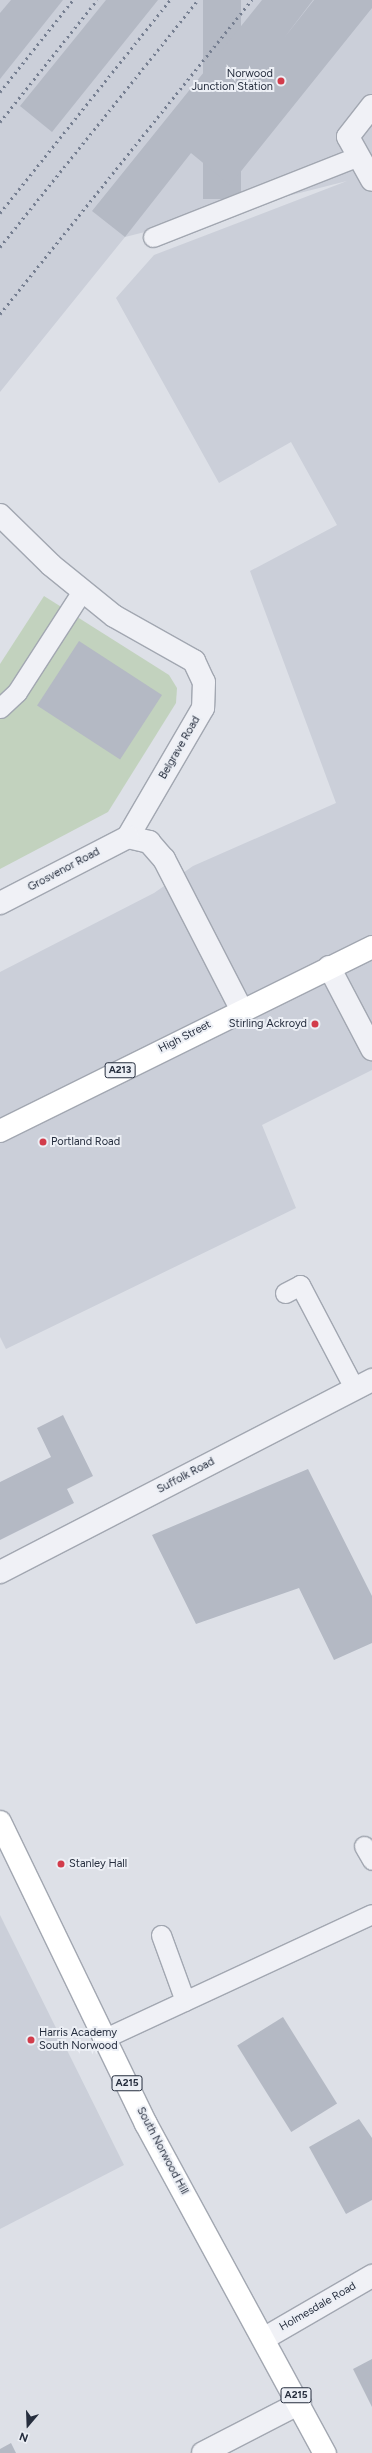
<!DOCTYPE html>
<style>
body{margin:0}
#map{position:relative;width:372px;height:2453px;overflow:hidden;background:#dde0e7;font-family:Figtree,sans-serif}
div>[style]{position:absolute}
.built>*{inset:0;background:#cbcfd9}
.green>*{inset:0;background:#c2d2be}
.building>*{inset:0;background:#b4b9c4;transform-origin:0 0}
.roads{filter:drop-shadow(1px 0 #a2a7b1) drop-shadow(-1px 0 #a2a7b1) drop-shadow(0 1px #a2a7b1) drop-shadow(0 -1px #a2a7b1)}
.service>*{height:19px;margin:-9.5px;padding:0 9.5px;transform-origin:9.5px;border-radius:9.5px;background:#f0f1f6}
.minor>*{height:22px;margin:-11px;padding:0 11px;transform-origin:11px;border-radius:11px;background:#f0f1f6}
.primary>*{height:22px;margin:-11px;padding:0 11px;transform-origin:11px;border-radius:11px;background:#fff}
.rail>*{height:3px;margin-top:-1.5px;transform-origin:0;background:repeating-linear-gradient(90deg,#767f91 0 2px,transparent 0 6px)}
.dots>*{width:11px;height:11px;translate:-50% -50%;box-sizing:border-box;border:2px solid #eceff5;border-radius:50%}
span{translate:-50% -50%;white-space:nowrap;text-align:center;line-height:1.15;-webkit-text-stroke:4px #eceff5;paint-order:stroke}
.shield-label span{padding:1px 3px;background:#eceff5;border:1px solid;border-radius:3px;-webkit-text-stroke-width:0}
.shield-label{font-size:10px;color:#262e3e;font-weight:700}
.poi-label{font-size:11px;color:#262e3e}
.right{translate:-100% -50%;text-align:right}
.left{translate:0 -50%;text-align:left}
.street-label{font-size:11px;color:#262e3e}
.north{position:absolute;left:8px;top:2405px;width:40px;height:40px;-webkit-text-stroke:3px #eceff5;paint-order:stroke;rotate:199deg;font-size:11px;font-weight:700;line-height:16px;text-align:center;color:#262e3e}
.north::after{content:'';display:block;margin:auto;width:14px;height:18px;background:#262e3e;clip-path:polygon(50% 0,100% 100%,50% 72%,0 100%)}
</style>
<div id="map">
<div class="built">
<i style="clip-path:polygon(0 0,372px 0,372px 1070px,262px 1125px,296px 1208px,6px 1349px,0 1337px,0 972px,154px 893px,193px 866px,336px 803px,250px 571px,337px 525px,291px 442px,219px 483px,116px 298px,154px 255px,347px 181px,125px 237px,0 392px)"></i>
<i style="clip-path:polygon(0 1915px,124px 2165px,0 2229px)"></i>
</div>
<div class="green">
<i style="clip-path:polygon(44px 596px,169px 675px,177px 688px,176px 703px,108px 812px,0 869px,0 664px)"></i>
</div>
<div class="building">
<i style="clip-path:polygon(11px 0,63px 0,0 79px,0 13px)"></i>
<i style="clip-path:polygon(106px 0,158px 0,52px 132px,20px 106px)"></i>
<i style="left:203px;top:0;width:38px;height:199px"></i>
<i style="clip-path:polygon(262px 0,313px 0,284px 38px,314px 0,372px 0,372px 8px,230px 185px,191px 153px,125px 237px,92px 211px)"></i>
<i style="left:79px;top:641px;width:99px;height:77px;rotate:33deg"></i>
<i style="clip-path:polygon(63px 1415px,93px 1476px,67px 1489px,74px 1503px,0 1540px,0 1482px,51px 1457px,37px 1428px)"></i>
<i style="clip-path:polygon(308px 1469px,372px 1596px,372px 1643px,334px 1660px,299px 1588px,196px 1624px,152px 1535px)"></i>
<i style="left:283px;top:2017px;width:102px;height:54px;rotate:58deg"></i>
<i style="clip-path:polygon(359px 2119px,372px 2138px,372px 2200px,346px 2214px,309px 2147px)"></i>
<i style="clip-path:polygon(372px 2359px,372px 2407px,353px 2369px)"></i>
<i style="clip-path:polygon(11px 2443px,16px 2453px,0 2453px,0 2449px)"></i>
</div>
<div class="roads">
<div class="service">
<i style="left:153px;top:237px;width:218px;rotate:-21.5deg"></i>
<i style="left:0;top:708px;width:23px;rotate:-43deg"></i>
<i style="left:17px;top:692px;width:120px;rotate:-57.2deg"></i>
<i style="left:285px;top:1293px;width:17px;rotate:-28deg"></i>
<i style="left:300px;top:1285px;width:116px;rotate:62.3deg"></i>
<i style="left:364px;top:1846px;width:16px;rotate:60deg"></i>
<i style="left:161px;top:1935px;width:70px;rotate:70deg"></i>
<i style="left:105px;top:2038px;width:294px;rotate:-24.9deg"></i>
</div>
<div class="minor">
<i style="left:372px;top:106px;width:39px;rotate:128deg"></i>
<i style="left:348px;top:137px;width:49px;rotate:60.8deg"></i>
<i style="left:0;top:515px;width:71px;rotate:44.4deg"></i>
<i style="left:51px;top:565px;width:81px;rotate:39deg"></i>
<i style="left:114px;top:616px;width:92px;rotate:29.4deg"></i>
<i style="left:194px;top:661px;width:23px;rotate:65deg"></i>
<i style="left:204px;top:682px;width:26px;rotate:92deg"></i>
<i style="left:203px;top:708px;width:149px;rotate:120.2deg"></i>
<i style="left:128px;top:837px;width:22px;rotate:13deg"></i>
<i style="left:149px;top:842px;width:23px;rotate:49deg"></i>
<i style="left:164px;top:859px;width:169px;rotate:62.8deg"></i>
<i style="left:0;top:903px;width:144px;rotate:-27.3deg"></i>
<i style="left:329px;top:967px;width:93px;rotate:62.3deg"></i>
<i style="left:0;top:1572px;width:419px;rotate:-27.3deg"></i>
<i style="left:265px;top:2338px;width:124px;rotate:-30.1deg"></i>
<i style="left:203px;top:2453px;width:109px;rotate:-27.3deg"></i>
</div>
<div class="primary">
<i style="left:0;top:1131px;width:415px;rotate:-26.3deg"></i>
<i style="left:0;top:1822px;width:335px;rotate:64.2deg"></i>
<i style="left:146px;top:2124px;width:375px;rotate:61.5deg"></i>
</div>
</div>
<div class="rail">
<i style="left:0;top:92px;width:117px;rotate:-51.6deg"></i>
<i style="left:0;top:122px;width:156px;rotate:-51.5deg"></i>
<i style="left:0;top:213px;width:273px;rotate:-51.4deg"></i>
<i style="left:0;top:247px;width:317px;rotate:-51.3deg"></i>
<i style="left:0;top:314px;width:403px;rotate:-51.3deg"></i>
</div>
<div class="dots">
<i style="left:281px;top:81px;background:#d23c4b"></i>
<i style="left:315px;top:1024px;background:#d23c4b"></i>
<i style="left:43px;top:1142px;background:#d23c4b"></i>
<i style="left:61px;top:1864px;background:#d23c4b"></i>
<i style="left:31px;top:2040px;background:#d23c4b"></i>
</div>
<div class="shield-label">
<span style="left:120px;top:1070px">A213</span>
<span style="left:127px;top:2083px">A215</span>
<span style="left:296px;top:2395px">A215</span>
</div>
<div class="poi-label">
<span class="right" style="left:273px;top:81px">Norwood<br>Junction Station</span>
<span class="right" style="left:307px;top:1024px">Stirling Ackroyd</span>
<span class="left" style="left:51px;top:1142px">Portland Road</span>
<span class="left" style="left:69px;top:1864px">Stanley Hall</span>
<span class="left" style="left:39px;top:2040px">Harris Academy<br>South Norwood</span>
</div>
<div class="street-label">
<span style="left:180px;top:748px;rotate:-60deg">Belgrave Road</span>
<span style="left:64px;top:870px;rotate:-28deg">Grosvenor Road</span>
<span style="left:185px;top:1037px;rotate:-27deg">High Street</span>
<span style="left:186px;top:1476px;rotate:-28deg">Suffolk Road</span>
<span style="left:162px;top:2151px;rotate:62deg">South Norwood Hill</span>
<span style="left:318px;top:2307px;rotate:-30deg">Holmesdale Road</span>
</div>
<div class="north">N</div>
</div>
